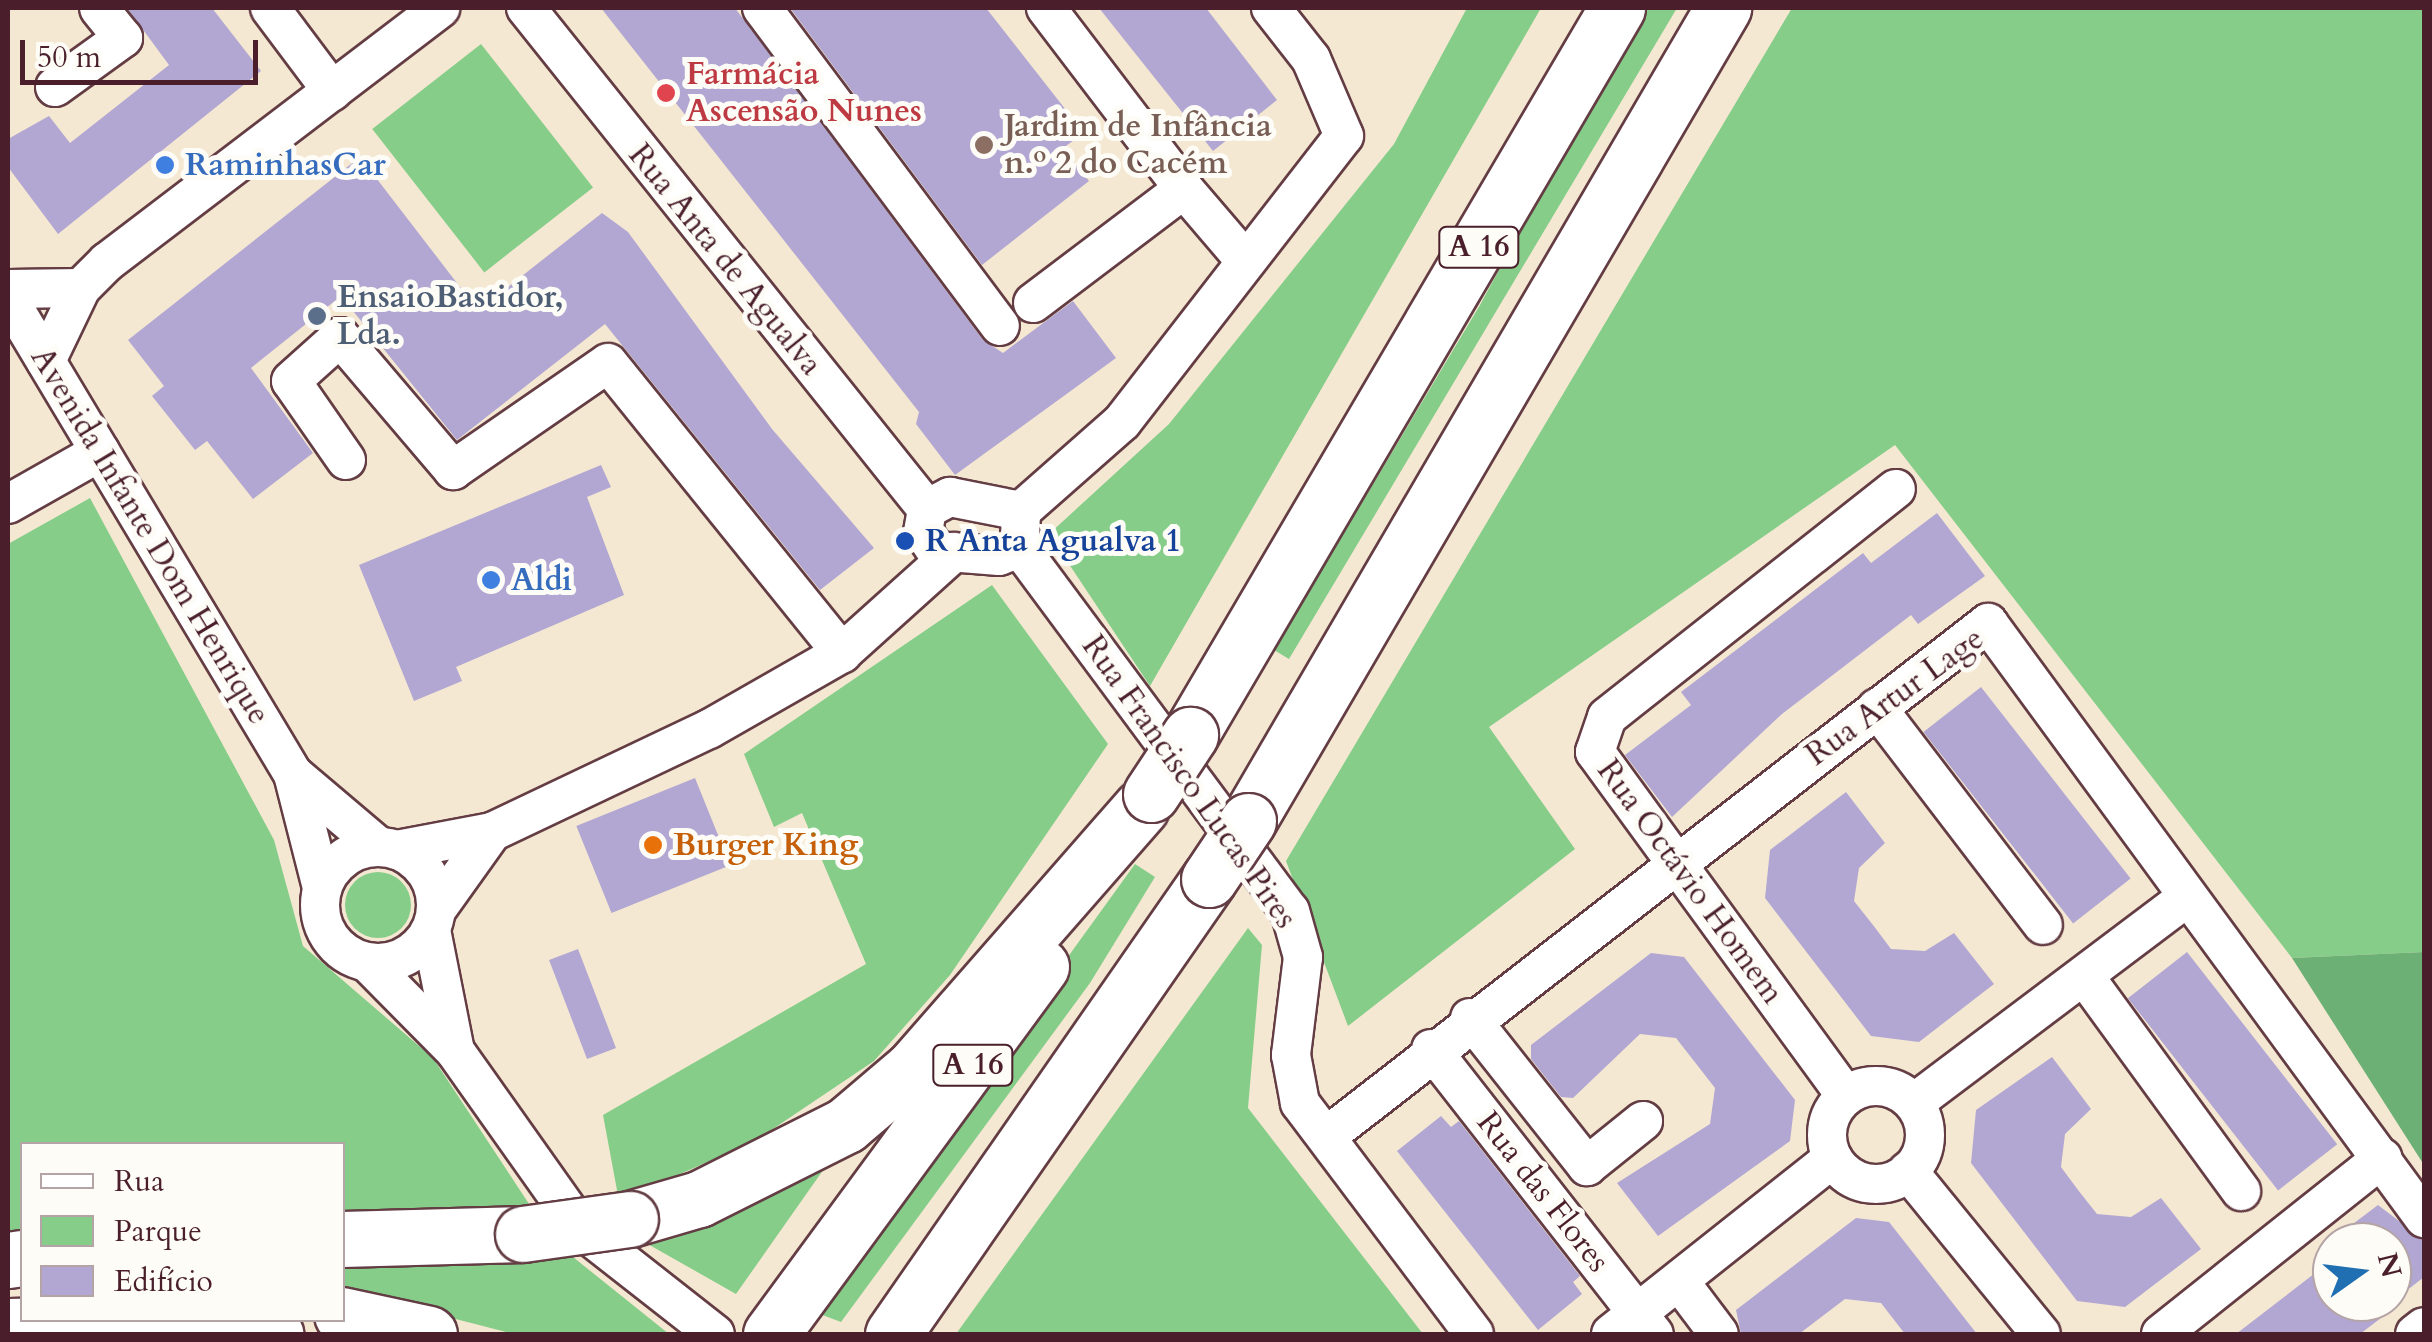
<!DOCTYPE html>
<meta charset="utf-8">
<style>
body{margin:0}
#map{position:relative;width:2432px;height:1342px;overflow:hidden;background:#f5e8d2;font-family:Cardo,serif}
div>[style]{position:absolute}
.green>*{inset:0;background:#85cd89;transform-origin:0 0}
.round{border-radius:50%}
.forest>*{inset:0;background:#6cb075}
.building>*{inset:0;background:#b1a7d2;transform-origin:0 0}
.roads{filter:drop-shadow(2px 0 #643d44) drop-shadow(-2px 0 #643d44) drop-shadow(0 2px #643d44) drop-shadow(0 -2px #643d44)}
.minor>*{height:38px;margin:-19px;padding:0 19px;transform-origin:19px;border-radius:19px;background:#fff}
.minor>.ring{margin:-19px;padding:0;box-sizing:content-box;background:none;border:38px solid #fff;border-radius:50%}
.highway>*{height:55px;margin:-27.5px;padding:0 27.5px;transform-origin:27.5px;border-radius:27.5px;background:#fff}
.bridges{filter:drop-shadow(2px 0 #643d44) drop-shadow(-2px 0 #643d44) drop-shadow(0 2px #643d44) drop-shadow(0 -2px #643d44)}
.highway-bridge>*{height:55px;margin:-27.5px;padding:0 27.5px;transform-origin:27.5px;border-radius:27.5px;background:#fff}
.dots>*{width:28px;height:28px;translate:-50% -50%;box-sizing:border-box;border:5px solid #fdfcf7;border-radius:50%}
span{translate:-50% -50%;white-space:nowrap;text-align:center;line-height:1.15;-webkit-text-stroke:10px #fdfcf7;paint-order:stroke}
.shield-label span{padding:2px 8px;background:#fdfcf7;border:2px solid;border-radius:8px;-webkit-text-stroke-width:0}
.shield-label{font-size:30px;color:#4a1f2b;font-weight:700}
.health-label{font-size:32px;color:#be3a42;font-weight:700}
.left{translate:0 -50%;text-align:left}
.education-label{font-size:32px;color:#785e54;font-weight:700}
.shop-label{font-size:32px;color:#366cbe;font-weight:700}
.street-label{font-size:32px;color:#4a1f2b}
.service-label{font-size:32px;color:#4e5e75;font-weight:700}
.transit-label{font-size:32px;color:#164399;font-weight:700}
.food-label{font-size:32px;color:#c56008;font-weight:700}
.frame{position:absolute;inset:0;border:10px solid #4a1f2b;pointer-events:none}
.legend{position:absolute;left:20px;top:1142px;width:325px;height:180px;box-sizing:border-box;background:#fdfcf7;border:2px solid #b5a4a5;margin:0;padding:12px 18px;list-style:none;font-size:30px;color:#4a1f2b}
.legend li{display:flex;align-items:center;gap:20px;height:50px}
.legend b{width:50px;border:2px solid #b5a4a5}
.north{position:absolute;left:2312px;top:1222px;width:100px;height:100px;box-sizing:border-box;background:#fdfcf7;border:2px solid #b5a4a5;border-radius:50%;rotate:76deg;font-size:28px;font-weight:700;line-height:40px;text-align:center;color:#4a1f2b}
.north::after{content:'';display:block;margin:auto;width:35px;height:45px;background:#1f6fb2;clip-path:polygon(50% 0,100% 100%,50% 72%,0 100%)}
.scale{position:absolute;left:20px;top:40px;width:238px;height:45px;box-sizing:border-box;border:5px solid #4a1f2b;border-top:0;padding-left:12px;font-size:30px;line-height:35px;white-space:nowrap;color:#4a1f2b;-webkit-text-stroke:8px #fdfcf7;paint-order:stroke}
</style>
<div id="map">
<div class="green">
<i style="clip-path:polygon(1467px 8px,1541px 8px,1150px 686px,1049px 534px,1169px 424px,1394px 144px)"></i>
<i style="clip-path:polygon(1641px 8px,1677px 8px,1289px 659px,1274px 650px,1480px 305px)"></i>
<i style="clip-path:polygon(1792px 8px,2424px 8px,2424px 952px,2292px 958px,1895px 445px,1489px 727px,1575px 849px,1348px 1026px,1286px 861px)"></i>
<i style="left:481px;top:44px;width:182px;height:138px;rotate:52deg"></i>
<i style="clip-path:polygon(90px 498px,274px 840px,303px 946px,433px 1058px,531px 1207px,480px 1217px,343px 1211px,342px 1144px,22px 1144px,22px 1232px,8px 1235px,8px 544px)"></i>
<i style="clip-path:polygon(992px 585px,1108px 744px,950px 975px,874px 1061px,755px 1141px,619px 1201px,603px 1115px,866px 964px,802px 813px,774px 827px,744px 754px)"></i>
<i style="clip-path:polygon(1135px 864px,1155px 877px,1090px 983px,841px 1322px,812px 1311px)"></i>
<i class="round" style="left:345px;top:872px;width:66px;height:66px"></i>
<i style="clip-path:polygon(1248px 928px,1262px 945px,1248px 1108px,1423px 1334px,956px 1334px)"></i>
<i style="clip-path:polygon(845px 1139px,736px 1294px,646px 1243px)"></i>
<i style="clip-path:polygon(343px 1248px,568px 1253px,669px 1334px,514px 1334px,343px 1290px)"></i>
</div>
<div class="forest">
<i style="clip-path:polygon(2424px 952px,2424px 1165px,2292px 958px)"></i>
</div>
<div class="building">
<i style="clip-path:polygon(127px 8px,212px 8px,261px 71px,58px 234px,8px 167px,8px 139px,49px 116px,70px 143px,169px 65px)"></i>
<i style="clip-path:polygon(601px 8px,735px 8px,983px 340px,1003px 353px,1073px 301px,1116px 358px,955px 475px,916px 424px,919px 412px)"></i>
<i style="clip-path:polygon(790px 8px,986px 8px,1084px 133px,1063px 148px,1089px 181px,982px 265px)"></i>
<i style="clip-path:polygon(1099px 8px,1206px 8px,1277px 100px,1213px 151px)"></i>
<i style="clip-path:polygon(360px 157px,470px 300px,494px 298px,602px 213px,628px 232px,772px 429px,874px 548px,820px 590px,605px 324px,457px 440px,341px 296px,251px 368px,313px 453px,253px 499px,207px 441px,195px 450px,152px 396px,164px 386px,128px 340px)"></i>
<i style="clip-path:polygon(601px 465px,611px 487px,587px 497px,624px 595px,456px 667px,462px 681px,414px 701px,359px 565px)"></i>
<i style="clip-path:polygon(1937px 513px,1985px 576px,1918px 624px,1911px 615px,1782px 714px,1672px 817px,1625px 755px,1691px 705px,1681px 692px,1863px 553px,1871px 563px)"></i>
<i style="left:1981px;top:687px;width:243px;height:73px;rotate:52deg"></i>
<i style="left:695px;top:778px;width:94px;height:128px;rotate:68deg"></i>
<i style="clip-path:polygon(1846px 792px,1885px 843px,1859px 868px,1854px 901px,1873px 925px,1891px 949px,1925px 951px,1954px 933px,1994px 984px,1919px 1042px,1871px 1036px,1765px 898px,1770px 850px)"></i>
<i style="left:578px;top:949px;width:106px;height:31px;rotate:69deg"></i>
<i style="left:2187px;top:952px;width:244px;height:75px;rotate:52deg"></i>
<i style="clip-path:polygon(1651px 953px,1684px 957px,1795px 1100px,1790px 1141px,1658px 1236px,1617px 1183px,1710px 1124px,1715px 1088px,1676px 1038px,1640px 1034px,1573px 1098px,1561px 1097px,1531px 1059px,1531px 1045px)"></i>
<i style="clip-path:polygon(2052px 1057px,2091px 1109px,2065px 1134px,2061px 1167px,2078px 1190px,2097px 1214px,2131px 1217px,2161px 1198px,2201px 1249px,2125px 1307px,2077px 1301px,1971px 1163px,1976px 1110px)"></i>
<i style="clip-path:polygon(1441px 1116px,1451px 1127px,1459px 1121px,1580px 1276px,1573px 1282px,1582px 1294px,1538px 1330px,1397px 1151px)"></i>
<i style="clip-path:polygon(2378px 1205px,2424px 1240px,2424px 1277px,2392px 1302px,2392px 1242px,2329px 1242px)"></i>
<i style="clip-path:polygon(1856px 1218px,1889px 1222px,1977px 1334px,1905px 1334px,1881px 1303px,1845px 1299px,1799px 1334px,1741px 1334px,1736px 1310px)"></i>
<i style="clip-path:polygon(2332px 1260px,2332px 1302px,2402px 1302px,2360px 1334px,2236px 1334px)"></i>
</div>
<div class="roads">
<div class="minor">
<i style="left:270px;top:8px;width:104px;rotate:53.2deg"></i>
<i style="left:526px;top:8px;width:642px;rotate:51.33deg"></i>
<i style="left:762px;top:8px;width:397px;rotate:53.2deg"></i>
<i style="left:55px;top:87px;width:84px;rotate:-35.8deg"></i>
<i style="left:123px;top:38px;width:38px;rotate:-129deg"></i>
<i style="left:1184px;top:189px;width:91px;rotate:49.5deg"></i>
<i style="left:8px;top:289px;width:73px;rotate:-0.8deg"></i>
<i style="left:8px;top:298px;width:555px;rotate:59.09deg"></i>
<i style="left:293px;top:774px;width:118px;rotate:75.7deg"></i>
<i style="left:1033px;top:303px;width:189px;rotate:-37.1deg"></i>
<i style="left:1184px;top:189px;width:228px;rotate:-127.3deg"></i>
<i style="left:46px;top:361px;width:81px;rotate:-64.4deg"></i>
<i style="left:81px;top:288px;width:37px;rotate:-45deg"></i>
<i style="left:107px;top:262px;width:419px;rotate:-37.3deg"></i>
<i style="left:346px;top:460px;width:96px;rotate:-124.8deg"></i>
<i style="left:291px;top:381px;width:66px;rotate:-41.9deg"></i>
<i style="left:340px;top:337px;width:175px;rotate:49.6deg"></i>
<i style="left:453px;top:470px;width:188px;rotate:-34.6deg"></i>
<i style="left:608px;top:363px;width:373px;rotate:51.1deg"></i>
<i style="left:950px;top:497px;width:72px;rotate:11.2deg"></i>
<i style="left:1021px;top:511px;width:37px;rotate:92deg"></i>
<i style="left:1020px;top:548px;width:22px;rotate:159deg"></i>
<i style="left:999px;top:556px;width:63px;rotate:-175.5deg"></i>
<i style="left:936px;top:551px;width:23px;rotate:-124deg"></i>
<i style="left:923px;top:532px;width:23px;rotate:-80deg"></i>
<i style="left:927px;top:509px;width:26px;rotate:-28deg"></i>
<i style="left:8px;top:504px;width:106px;rotate:-29.5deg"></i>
<i style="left:1021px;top:511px;width:135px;rotate:-41.4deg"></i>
<i style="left:1122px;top:422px;width:362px;rotate:-52.2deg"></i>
<i style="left:1344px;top:136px;width:84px;rotate:-113.2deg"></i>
<i style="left:1311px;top:59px;width:65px;rotate:-128.1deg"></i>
<i style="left:1020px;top:548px;width:452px;rotate:53.4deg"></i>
<i style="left:1290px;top:911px;width:48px;rotate:74.2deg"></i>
<i style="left:1303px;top:957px;width:99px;rotate:97deg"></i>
<i style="left:1291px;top:1055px;width:49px;rotate:79.4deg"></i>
<i style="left:1300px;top:1103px;width:289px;rotate:53deg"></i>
<i style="left:1877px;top:708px;width:273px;rotate:52.6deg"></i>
<i style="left:293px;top:774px;width:113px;rotate:40.3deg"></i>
<i class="ring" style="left:320px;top:847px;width:78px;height:78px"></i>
<i style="left:397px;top:850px;width:97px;rotate:-10.7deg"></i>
<i style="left:492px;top:832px;width:240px;rotate:-25.4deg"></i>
<i style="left:709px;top:729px;width:153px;rotate:-29.7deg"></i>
<i style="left:842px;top:653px;width:151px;rotate:-42deg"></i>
<i style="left:437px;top:909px;width:95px;rotate:-54.5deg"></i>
<i style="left:431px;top:930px;width:123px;rotate:78.8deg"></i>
<i style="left:368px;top:963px;width:124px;rotate:45.3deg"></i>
<i style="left:455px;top:1051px;width:218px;rotate:54.7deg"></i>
<i style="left:581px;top:1229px;width:170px;rotate:38.1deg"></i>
<i style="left:2085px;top:977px;width:265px;rotate:53.9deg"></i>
<i style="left:1470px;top:1018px;width:189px;rotate:51.7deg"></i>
<i style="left:1587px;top:1166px;width:72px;rotate:-38.8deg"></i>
<i style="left:1431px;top:1049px;width:362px;rotate:52deg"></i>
<i class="ring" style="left:1827px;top:1086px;width:60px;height:60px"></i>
<i style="left:1846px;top:1096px;width:426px;rotate:-126.1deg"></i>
<i style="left:1595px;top:752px;width:37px;rotate:-71deg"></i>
<i style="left:1607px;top:717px;width:368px;rotate:-38.3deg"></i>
<i style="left:1914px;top:1103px;width:341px;rotate:-37deg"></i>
<i style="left:1327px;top:1136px;width:837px;rotate:-37.81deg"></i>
<i style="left:1988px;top:623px;width:738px;rotate:53.77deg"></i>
<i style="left:1908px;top:1171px;width:210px;rotate:50.8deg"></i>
<i style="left:1679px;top:1281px;width:66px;rotate:53deg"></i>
<i style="left:1611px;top:1334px;width:283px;rotate:-38.4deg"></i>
<i style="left:2161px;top:1334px;width:283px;rotate:-38.5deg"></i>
<i style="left:2415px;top:1334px;width:11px;rotate:-38deg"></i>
</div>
<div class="highway">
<i style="left:1190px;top:735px;width:843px;rotate:-59.57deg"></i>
<i style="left:1248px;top:821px;width:942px;rotate:-59.7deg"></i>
<i style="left:630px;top:1219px;width:72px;rotate:-16.2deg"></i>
<i style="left:699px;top:1199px;width:165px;rotate:-26.7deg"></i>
<i style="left:846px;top:1125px;width:88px;rotate:-40.4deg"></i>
<i style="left:913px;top:1068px;width:346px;rotate:-48.8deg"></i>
<i style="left:342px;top:1239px;width:181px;rotate:-1.6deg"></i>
<i style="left:8px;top:1260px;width:14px;rotate:-8deg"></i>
<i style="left:342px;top:1315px;width:89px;rotate:12.3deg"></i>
<i style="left:8px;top:1326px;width:151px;rotate:-1.1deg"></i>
<i style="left:159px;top:1323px;width:117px;rotate:5.4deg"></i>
<i style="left:771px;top:1334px;width:456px;rotate:-53.7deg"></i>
<i style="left:893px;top:1334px;width:554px;rotate:-55.22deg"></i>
</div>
</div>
<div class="bridges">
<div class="highway-bridge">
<i style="left:1151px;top:794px;width:71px;rotate:-56.5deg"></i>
<i style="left:1209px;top:879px;width:70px;rotate:-56.1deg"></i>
<i style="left:523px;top:1234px;width:108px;rotate:-8deg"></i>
</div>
</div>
<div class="dots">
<i style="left:666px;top:93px;background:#e0444e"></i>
<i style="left:984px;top:145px;background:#8d6e63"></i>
<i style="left:165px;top:165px;background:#3f7fe0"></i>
<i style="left:317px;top:316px;background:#5c6f8a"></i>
<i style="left:905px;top:541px;background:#1a4fb4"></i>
<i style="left:491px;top:580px;background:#3f7fe0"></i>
<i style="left:653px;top:845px;background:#e8710a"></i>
</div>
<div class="shield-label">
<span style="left:1479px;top:247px">A 16</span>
<span style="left:973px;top:1065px">A 16</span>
</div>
<div class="health-label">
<span class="left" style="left:686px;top:93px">Farmácia<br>Ascensão Nunes</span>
</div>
<div class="education-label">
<span class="left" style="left:1004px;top:145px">Jardim de Infância<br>n.º 2 do Cacém</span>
</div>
<div class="shop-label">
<span class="left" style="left:185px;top:165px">RaminhasCar</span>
<span class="left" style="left:511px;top:580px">Aldi</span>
</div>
<div class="street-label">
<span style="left:725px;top:260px;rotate:51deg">Rua Anta de Agualva</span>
<span style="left:150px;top:536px;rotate:59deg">Avenida Infante Dom Henrique</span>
<span style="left:1895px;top:697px;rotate:-36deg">Rua Artur Lage</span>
<span style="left:1189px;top:782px;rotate:55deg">Rua Francisco Lucas Pires</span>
<span style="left:1690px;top:882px;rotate:54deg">Rua Octávio Homem</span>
<span style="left:1543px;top:1192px;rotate:52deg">Rua das Flores</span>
</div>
<div class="service-label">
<span class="left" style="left:337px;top:316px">EnsaioBastidor,<br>Lda.</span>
</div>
<div class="transit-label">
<span class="left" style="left:925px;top:541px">R Anta Agualva 1</span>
</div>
<div class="food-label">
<span class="left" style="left:673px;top:845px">Burger King</span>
</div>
<div class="frame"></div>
<ul class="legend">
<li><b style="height:12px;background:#fff"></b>Rua</li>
<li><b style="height:28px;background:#85cd89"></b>Parque</li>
<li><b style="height:28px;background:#b1a7d2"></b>Edifício</li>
</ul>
<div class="north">N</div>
<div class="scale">50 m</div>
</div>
